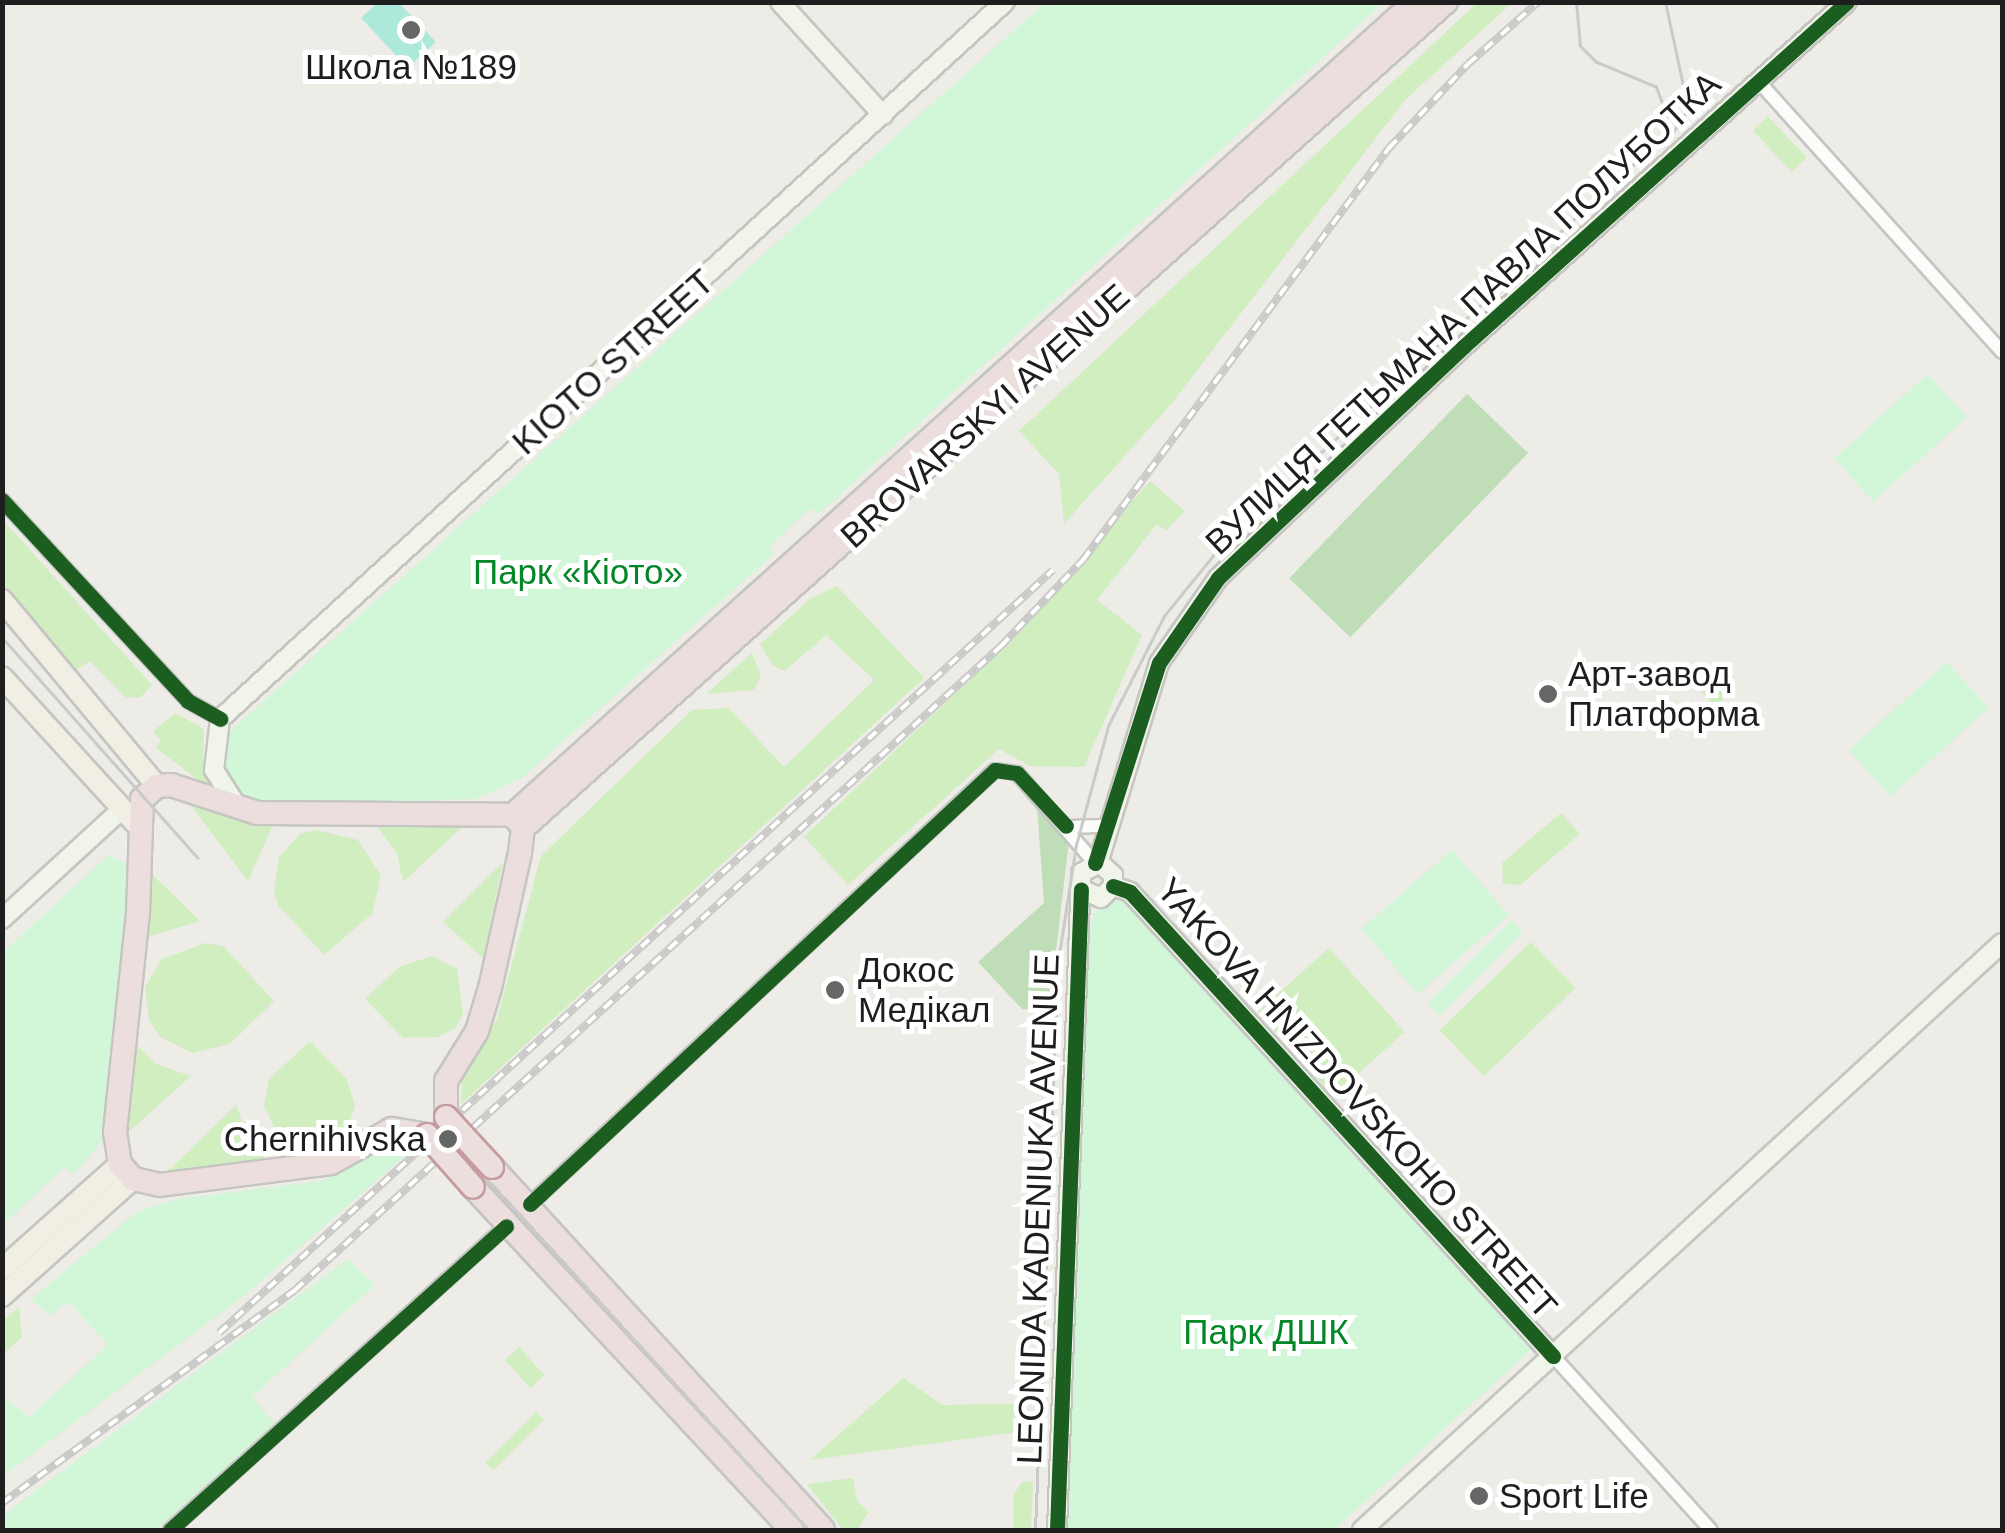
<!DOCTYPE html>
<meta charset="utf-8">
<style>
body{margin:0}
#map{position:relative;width:2005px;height:1533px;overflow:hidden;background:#edece6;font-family:Helvetica,sans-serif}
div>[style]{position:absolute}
.grass>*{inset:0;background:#d1eec1;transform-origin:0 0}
.forest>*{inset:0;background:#bfdeb8;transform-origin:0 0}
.park>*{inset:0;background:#d2f6d8;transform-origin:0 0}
.pitch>*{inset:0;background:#ade9da}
.roads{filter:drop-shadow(2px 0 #c5c5c2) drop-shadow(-2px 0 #c5c5c2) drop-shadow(0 2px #c5c5c2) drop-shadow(0 -2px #c5c5c2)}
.street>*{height:12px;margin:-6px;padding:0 6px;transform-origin:6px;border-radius:6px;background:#fcfcfb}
.secondary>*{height:18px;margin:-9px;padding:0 9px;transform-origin:9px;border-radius:9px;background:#f1f4e9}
.primary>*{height:20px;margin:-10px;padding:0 10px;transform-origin:10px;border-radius:10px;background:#f1eee3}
.highway>*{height:22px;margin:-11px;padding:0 11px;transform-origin:11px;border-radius:11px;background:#ebdedd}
.tram>*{height:2.5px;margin:-1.25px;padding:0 1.25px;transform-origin:1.25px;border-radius:1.25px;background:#cacac9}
.rail>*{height:8px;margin-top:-4px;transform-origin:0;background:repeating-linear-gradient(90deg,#fff 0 11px,#cacac9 0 22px);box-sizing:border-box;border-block:2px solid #cacac9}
.bridges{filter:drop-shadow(2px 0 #c59b9f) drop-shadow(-2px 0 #c59b9f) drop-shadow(0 2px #c59b9f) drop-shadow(0 -2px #c59b9f)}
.highway-bridge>*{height:22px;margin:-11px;padding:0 11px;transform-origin:11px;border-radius:11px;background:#ebdedd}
.cycleway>*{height:15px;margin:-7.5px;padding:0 7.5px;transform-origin:7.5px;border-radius:7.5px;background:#1b5e20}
.dots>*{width:28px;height:28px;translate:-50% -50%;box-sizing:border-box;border:5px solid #fff;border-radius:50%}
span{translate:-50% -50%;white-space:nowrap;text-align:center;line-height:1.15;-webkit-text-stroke:10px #fff;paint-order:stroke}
.poi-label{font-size:35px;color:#1e1e1e}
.left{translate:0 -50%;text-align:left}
.right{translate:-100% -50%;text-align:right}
.street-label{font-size:35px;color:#1e1e1e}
.park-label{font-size:35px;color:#018725}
.frame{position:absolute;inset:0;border:5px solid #1e1e1e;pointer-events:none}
</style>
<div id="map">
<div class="grass">
<i style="clip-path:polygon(1477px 3px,1512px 3px,1406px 99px,1172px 403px,1064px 524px,1059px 474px,1019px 431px)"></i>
<i style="left:1768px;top:116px;width:57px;height:21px;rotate:47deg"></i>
<i style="clip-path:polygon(1150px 481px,1185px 511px,1166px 531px,1157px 524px,1097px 600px,1142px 635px,1084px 767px,1030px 766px,999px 749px,848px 885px,804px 837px,1015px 637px)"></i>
<i style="clip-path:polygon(3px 520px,152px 685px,140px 698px,125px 697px,90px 661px,77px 670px,3px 588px)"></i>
<i style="clip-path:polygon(837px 586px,924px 678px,461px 1104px,462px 1076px,497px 1020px,541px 856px,692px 710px,729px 708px,784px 767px,874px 680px,826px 635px,785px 671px,773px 666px,760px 644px,810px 599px)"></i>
<i style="clip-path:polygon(752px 653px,761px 676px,754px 690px,706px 694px)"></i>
<i style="clip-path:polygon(1722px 664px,1737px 680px,1716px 708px,1697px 687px)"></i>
<i style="clip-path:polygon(176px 713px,204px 729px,203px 767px,212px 791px,155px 747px,161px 741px,153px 731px)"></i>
<i style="clip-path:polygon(185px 798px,243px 820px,274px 822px,248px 881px)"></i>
<i style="clip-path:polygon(1561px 813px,1580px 834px,1520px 885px,1503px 884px,1502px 863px)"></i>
<i style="clip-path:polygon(472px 818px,403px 882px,397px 854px,376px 825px)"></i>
<i style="clip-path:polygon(316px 830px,358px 840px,381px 876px,372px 914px,324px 955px,278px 905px,274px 891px,279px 857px,300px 834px)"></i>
<i style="clip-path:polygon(503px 862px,483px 958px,443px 922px)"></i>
<i style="clip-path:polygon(150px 872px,200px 921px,144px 938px)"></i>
<i style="left:1531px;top:942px;width:64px;height:127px;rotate:46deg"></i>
<i style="clip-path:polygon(206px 943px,223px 946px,274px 1001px,230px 1044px,192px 1053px,160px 1037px,149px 1020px,145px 987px,162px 959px)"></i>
<i style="left:1329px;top:948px;width:113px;height:96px;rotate:48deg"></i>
<i style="clip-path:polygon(432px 956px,457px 969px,463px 1014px,455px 1028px,438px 1037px,403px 1038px,365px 999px,399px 967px)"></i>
<i style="clip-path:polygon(310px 1041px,347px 1080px,355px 1106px,346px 1133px,315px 1149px,280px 1139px,264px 1106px,269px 1079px)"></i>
<i style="clip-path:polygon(136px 1044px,156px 1064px,191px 1076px,124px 1136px,130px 1047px)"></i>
<i style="clip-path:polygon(236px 1105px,249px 1140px,270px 1165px,163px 1176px)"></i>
<i style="clip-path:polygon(19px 1307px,22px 1337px,3px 1354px,3px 1321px)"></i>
<i style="left:519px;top:1347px;width:38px;height:19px;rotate:48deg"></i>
<i style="clip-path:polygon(903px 1378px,943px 1405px,1026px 1403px,1026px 1431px,810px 1460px)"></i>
<i style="left:536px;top:1412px;width:11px;height:71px;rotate:45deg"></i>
<i style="clip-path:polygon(853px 1478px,857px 1501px,869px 1512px,857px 1530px,843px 1530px,807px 1484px)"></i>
<i style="clip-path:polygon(1023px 1481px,1033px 1482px,1031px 1530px,1013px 1530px,1014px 1494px)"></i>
</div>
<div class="forest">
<i style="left:1467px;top:394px;width:85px;height:256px;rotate:44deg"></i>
<i style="clip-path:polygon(1037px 806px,1069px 840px,1049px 1011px,1022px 1009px,978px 962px,1044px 903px)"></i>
</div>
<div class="park">
<i style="clip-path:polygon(1045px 3px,1383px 3px,820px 513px,809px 509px,770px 546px,774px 554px,522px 778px,475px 799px,270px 805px,240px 795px,222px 771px,219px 744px,228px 733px)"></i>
<i style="left:1928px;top:374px;width:58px;height:126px;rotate:48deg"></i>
<i style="left:1947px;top:662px;width:62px;height:132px;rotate:48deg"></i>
<i style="left:1452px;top:850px;width:86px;height:120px;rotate:49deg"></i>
<i style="clip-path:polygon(109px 855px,129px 866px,133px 880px,107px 1135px,73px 1175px,64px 1167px,3px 1225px,3px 952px)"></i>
<i style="clip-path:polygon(1118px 900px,1134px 907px,1536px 1345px,1334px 1530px,1067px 1530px,1087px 937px,1095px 911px)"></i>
<i style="left:1511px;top:920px;width:17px;height:118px;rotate:45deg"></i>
<i style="clip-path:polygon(403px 1144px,414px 1148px,240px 1299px,3px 1476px,3px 1396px,29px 1417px,108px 1345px,69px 1302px,50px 1315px,31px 1299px,138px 1211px,179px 1199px,322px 1181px,386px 1146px)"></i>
<i style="clip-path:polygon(348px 1259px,375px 1285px,252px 1397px,274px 1423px,156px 1530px,3px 1530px,3px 1515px)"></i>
</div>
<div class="pitch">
<i style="clip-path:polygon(377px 3px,399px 3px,436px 42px,408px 68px,361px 18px)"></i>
</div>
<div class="roads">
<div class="street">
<i style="left:1759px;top:82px;width:363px;rotate:48deg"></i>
<i style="left:2px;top:500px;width:274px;rotate:47.2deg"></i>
<i style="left:188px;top:701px;width:37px;rotate:29deg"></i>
<i style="left:1068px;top:827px;width:38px;rotate:-2deg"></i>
<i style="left:530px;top:1204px;width:636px;rotate:-43.03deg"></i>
<i style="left:995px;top:770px;width:22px;rotate:8deg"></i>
<i style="left:1017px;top:773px;width:119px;rotate:49.1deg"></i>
<i style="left:1553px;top:1356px;width:235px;rotate:47.8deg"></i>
<i style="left:170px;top:1530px;width:453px;rotate:-42.1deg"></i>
</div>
<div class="secondary">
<i style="left:780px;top:2px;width:153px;rotate:47.7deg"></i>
<i style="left:237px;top:806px;width:43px;rotate:-122.6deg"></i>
<i style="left:214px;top:770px;width:51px;rotate:-83.3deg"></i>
<i style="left:220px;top:719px;width:1063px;rotate:-42.41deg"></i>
<i style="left:1098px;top:863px;width:209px;rotate:-73deg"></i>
<i style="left:1159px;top:663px;width:103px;rotate:-55.2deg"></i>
<i style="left:1218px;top:578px;width:337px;rotate:-43.3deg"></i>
<i style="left:1463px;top:347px;width:516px;rotate:-41.94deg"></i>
<i style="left:1113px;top:886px;width:18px;rotate:19deg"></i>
<i style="left:1130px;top:892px;width:628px;rotate:47.65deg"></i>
<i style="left:1081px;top:889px;width:22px;rotate:24deg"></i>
<i style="left:1101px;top:898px;width:17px;rotate:-45deg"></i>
<i style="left:2px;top:919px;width:163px;rotate:-42.5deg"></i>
<i style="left:1057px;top:1530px;width:657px;rotate:-87.91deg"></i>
<i style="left:1081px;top:873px;width:21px;rotate:-28deg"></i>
<i style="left:1100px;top:863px;width:18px;rotate:43deg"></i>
<i style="left:1113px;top:875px;width:11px;rotate:90deg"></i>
<i style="left:1362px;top:1530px;width:868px;rotate:-42.53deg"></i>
</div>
<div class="primary">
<i style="left:2px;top:600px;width:242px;rotate:50.2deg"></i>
<i style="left:2px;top:677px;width:200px;rotate:47.6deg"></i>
<i style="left:2px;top:1269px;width:158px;rotate:-41.7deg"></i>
<i style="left:2px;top:1296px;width:176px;rotate:-41.8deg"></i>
</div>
<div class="highway">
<i style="left:513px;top:815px;width:1214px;rotate:-42.03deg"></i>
<i style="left:523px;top:828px;width:1239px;rotate:-41.83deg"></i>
<i style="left:427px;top:1135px;width:36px;rotate:-170deg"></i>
<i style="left:392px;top:1129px;width:70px;rotate:150.9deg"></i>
<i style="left:331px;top:1163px;width:172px;rotate:172.7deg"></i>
<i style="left:160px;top:1185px;width:28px;rotate:-167deg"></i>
<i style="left:133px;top:1179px;width:20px;rotate:-131deg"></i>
<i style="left:120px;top:1164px;width:32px;rotate:-99deg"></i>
<i style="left:115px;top:1132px;width:220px;rotate:-84deg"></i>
<i style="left:138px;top:913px;width:114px;rotate:-88deg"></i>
<i style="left:142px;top:799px;width:20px;rotate:-41deg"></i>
<i style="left:157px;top:786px;width:14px;rotate:-4deg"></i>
<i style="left:171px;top:785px;width:90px;rotate:18deg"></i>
<i style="left:257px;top:813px;width:256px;rotate:0.4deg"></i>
<i style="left:513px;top:815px;width:16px;rotate:52deg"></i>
<i style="left:523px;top:828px;width:25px;rotate:97deg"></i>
<i style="left:520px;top:853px;width:138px;rotate:102.5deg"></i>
<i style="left:490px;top:988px;width:45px;rotate:106.8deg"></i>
<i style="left:477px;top:1031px;width:59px;rotate:121.8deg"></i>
<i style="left:446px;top:1081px;width:36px;rotate:90deg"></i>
<i style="left:492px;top:1167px;width:491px;rotate:47.6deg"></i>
<i style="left:473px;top:1187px;width:468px;rotate:47.1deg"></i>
</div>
</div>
<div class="tram">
<i style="left:1664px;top:146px;width:44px;rotate:-57deg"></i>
<i style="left:1688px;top:109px;width:109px;rotate:-102.1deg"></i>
<i style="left:2px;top:637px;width:295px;rotate:48.4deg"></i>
<i style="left:437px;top:1124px;width:551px;rotate:47.5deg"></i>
<i style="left:1035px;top:1530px;width:569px;rotate:-87.69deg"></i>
<i style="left:1058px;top:961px;width:117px;rotate:-81.2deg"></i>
<i style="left:1076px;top:845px;width:123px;rotate:-74.9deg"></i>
<i style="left:1108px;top:726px;width:123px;rotate:-63deg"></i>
<i style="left:1164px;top:616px;width:97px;rotate:-50.9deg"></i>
<i style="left:1225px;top:541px;width:597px;rotate:-42.69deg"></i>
<i style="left:1664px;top:136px;width:19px;rotate:-81deg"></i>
<i style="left:1667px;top:117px;width:32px;rotate:-110deg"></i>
<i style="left:1656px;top:87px;width:65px;rotate:-157.4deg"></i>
<i style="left:1596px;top:62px;width:23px;rotate:-135deg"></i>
<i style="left:1580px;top:46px;width:44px;rotate:-95.2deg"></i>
</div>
<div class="rail">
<i style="left:219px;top:1333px;width:1130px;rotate:-42.45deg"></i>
<i style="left:2px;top:1503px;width:362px;rotate:-36deg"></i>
<i style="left:295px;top:1290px;width:956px;rotate:-42.37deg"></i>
<i style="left:1001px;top:646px;width:119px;rotate:-46.4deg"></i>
<i style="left:1083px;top:560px;width:513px;rotate:-53.4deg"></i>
<i style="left:1389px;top:148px;width:115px;rotate:-46.8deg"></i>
<i style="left:1468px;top:64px;width:94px;rotate:-41.5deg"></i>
</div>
<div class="bridges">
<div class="highway-bridge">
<i style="left:446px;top:1117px;width:68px;rotate:47.4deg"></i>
<i style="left:427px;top:1135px;width:69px;rotate:48.5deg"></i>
</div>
</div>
<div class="cycleway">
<i style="left:2px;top:500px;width:274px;rotate:47.2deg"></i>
<i style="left:188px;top:701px;width:37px;rotate:29deg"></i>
<i style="left:1095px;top:863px;width:210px;rotate:-72.3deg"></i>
<i style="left:1159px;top:663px;width:103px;rotate:-55.2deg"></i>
<i style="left:1218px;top:578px;width:337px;rotate:-43.3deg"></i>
<i style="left:1463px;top:347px;width:516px;rotate:-41.94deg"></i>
<i style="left:1113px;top:886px;width:18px;rotate:19deg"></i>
<i style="left:1130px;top:892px;width:628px;rotate:47.65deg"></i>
<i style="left:530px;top:1204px;width:636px;rotate:-43.03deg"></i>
<i style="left:995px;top:770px;width:22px;rotate:8deg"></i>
<i style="left:1017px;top:773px;width:72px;rotate:47.2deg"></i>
<i style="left:170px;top:1530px;width:453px;rotate:-42.1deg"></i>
<i style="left:1057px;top:1530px;width:641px;rotate:-87.86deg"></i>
</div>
<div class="dots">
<i style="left:411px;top:30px;background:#666664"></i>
<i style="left:1548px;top:694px;background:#666664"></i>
<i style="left:835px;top:990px;background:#666664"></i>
<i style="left:448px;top:1139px;background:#666664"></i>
<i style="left:1479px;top:1496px;background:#666664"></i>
</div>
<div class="poi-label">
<span style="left:411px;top:67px">Школа №189</span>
<span class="left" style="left:1568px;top:694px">Арт-завод<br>Платформа</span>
<span class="left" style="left:858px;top:990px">Докос<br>Медікал</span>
<span class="right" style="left:426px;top:1139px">Chernihivska</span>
<span class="left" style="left:1499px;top:1496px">Sport Life</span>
</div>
<div class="street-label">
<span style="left:1463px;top:313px;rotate:-43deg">ВУЛИЦЯ ГЕТЬМАНА ПАВЛА ПОЛУБОТКА</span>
<span style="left:613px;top:362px;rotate:-42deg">KIOTO STREET</span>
<span style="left:985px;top:416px;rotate:-42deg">BROVARSKYI AVENUE</span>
<span style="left:1357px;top:1098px;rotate:48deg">YAKOVA HNIZDOVSKOHO STREET</span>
<span style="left:1038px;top:1209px;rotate:-88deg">LEONIDA KADENIUKA AVENUE</span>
</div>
<div class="park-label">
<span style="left:578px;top:572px">Парк «Кіото»</span>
<span style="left:1266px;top:1332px">Парк ДШК</span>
</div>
<div class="frame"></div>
</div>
